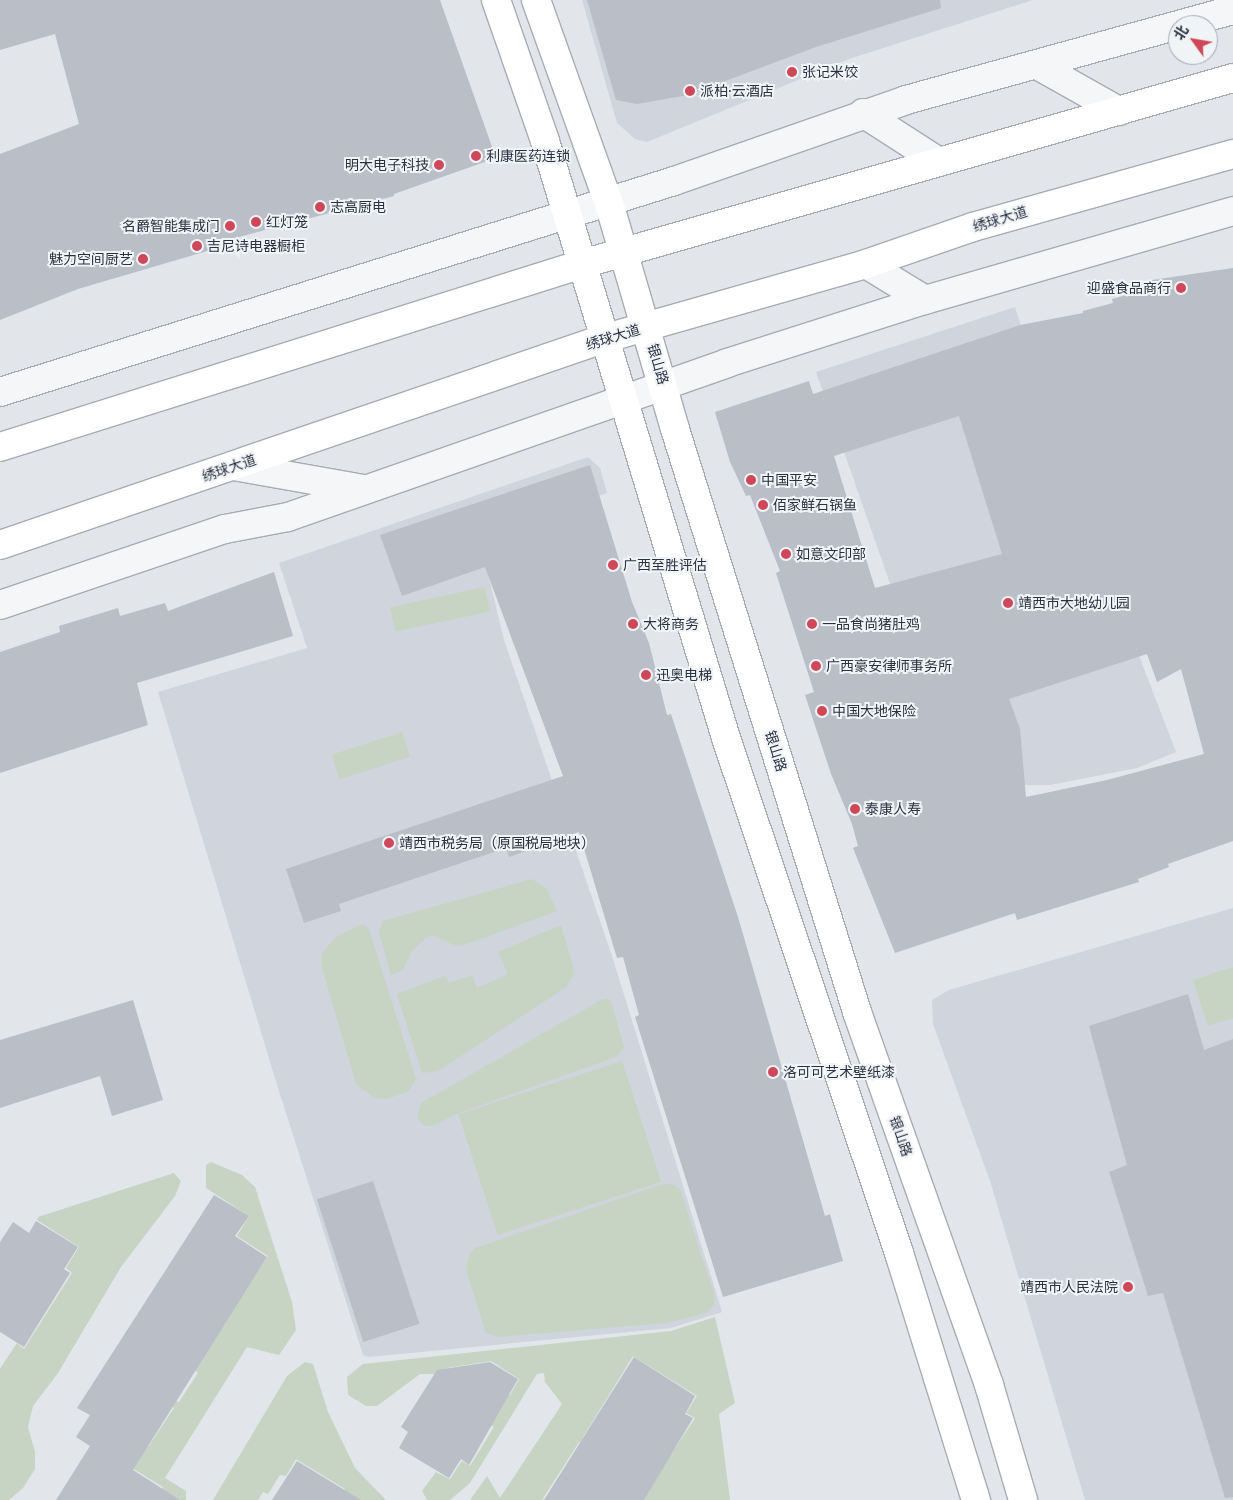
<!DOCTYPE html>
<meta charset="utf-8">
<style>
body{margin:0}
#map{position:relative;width:1233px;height:1500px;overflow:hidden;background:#e2e5ea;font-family:"Noto Sans","Noto Sans SC",sans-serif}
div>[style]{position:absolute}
.built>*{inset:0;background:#d0d4dc}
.green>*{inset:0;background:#c7d4c3;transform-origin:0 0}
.building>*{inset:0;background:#b9bec7;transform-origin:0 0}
.roads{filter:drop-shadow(1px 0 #a7acb4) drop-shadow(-1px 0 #a7acb4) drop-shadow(0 1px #a7acb4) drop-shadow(0 -1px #a7acb4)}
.minor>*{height:28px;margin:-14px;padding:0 14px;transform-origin:14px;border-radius:14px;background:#f4f6f8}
.major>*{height:28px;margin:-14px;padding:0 14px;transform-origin:14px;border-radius:14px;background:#fff}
.dots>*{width:14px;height:14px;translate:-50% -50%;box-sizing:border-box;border:2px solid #f1f4f7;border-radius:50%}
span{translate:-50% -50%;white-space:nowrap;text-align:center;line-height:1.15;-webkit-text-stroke:4px #f1f4f7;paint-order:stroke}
.poi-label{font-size:14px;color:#2a3242}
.left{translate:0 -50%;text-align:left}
.right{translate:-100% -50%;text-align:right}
.street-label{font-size:14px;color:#2a3242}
.north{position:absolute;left:1168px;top:15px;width:50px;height:50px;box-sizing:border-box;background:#f1f4f7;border:1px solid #a1a6af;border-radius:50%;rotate:302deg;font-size:14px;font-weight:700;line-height:20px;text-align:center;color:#2a3242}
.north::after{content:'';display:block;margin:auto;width:18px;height:22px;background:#ce485a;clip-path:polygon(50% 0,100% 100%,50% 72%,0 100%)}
</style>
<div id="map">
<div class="built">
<i style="clip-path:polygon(582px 0,1033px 0,849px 59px,647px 142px,635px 139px,617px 123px)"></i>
<i style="clip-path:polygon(1015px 307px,1061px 453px,1176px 752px,1137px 768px,1050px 785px,1000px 785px,957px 775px,816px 372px)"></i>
<i style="clip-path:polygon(588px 457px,600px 468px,607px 493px,479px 537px,504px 640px,613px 959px,722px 1312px,671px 1328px,368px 1357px,363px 1355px,278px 1088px,158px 692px,307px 648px,279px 563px)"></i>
<i style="clip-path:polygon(1233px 908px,1233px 1500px,1085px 1500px,990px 1181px,933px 1024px,932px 1000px,949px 990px)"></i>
</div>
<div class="green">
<i style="left:485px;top:587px;width:25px;height:97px;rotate:78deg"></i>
<i style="left:402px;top:732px;width:26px;height:74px;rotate:72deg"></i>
<i style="clip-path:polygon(532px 879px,547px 889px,557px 911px,464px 945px,456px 946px,433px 935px,426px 938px,412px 951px,403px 970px,391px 975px,379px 933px,383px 921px)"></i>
<i style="clip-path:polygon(362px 924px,369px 929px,416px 1079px,409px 1091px,387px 1099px,374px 1098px,356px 1084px,322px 968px,322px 953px,328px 946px,336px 937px)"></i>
<i style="clip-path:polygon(561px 925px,573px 966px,574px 974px,565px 988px,438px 1071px,422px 1073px,397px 994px,445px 976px,449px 983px,472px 975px,477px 988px,508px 974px,498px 952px)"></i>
<i style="clip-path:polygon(1233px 967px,1233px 1018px,1208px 1026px,1193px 980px)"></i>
<i style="clip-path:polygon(603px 999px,609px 999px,612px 1004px,624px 1047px,616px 1057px,456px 1114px,435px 1125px,426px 1127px,417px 1118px,421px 1103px)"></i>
<i style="left:622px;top:1061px;width:127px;height:172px;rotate:72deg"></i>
<i style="clip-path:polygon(211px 1162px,242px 1175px,255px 1187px,292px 1302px,296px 1330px,279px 1355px,247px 1347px,165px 1478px,186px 1491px,186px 1500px,156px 1500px,163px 1487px,127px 1465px,141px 1443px,148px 1447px,174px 1408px,169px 1404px,173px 1399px,179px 1402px,198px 1373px,191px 1367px,239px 1291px,244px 1293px,268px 1256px,237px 1236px,249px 1216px,206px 1188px,206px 1165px)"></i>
<i style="clip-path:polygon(174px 1173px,181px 1181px,175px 1196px,121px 1267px,58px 1373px,33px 1406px,28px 1427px,35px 1452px,35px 1469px,23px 1488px,9px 1500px,0 1500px,0 1369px,17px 1343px,24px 1349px,72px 1273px,66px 1268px,79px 1247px,37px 1220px,38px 1217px)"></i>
<i style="clip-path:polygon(671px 1184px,680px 1189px,714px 1294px,714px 1305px,706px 1313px,667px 1323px,499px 1337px,486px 1333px,466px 1270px,469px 1255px,475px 1248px,660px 1185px)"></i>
<i style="clip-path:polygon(715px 1317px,735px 1403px,719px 1414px,730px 1500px,641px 1500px,695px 1418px,686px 1413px,697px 1396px,633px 1356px,583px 1437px,603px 1451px,599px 1456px,579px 1442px,542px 1500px,470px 1500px,487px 1476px,500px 1498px,562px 1404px,545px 1382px,544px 1373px,537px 1374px,470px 1483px,450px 1500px,427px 1500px,422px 1491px,436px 1472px,450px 1479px,462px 1461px,470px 1466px,494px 1427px,485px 1421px,504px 1391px,510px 1395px,519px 1379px,491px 1361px,447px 1368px,440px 1378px,433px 1374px,420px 1374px,377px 1406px,366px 1406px,348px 1395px,347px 1377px,363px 1364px,671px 1331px)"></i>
<i style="clip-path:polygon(305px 1362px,313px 1364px,328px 1412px,355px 1468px,386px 1500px,338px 1500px,345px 1489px,296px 1459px,286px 1476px,280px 1475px,268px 1494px,263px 1492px,258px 1500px,213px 1500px,287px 1376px)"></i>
</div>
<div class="building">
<i style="clip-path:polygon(0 0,440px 0,496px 158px,394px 194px,394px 196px,212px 244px,214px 249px,78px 289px,0 320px,0 154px,79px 124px,55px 34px,0 50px)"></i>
<i style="clip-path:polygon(587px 0,940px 0,941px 8px,816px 47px,688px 95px,637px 104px,616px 100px)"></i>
<i style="clip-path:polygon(evenodd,1233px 268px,1233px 841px,1168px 864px,1169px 867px,1138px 879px,1139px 882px,1017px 920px,1015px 913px,895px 953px,853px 848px,858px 846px,852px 824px,831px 774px,805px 695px,814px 692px,776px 573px,780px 571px,750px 495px,746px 496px,730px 462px,715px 412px,809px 381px,813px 394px,1020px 325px,1083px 313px,1083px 311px,1113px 303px,1112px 299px,1137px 292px,1135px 286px,1152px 280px,1233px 268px,959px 416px,1002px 554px,875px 588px,834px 456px,959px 416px,1233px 268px,1147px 654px,1157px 682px,1181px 669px,1204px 754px,1107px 780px,1026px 797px,1020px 729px,1009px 699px,1147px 654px)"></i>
<i style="clip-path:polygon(590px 465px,632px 602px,649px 643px,667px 715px,671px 714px,738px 917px,825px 1216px,830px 1214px,843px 1261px,723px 1297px,635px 1017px,639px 1015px,623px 957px,617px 958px,579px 832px,509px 857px,506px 848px,339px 904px,341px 911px,304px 923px,286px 869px,563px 776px,485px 567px,402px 596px,380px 535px)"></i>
<i style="clip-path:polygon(274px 572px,293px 636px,137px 683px,148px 725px,0 773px,0 652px,60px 632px,59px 626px,118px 608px,120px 616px,165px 603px,168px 611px)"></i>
<i style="clip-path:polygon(1188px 994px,1204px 1050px,1233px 1039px,1233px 1497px,1225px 1498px,1163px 1293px,1148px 1296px,1109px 1172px,1127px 1165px,1089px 1026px)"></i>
<i style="clip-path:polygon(133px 1000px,163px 1100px,112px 1116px,100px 1076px,0 1108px,0 1040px)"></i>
<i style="left:373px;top:1181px;width:150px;height:59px;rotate:72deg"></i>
<i style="clip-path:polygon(214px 1195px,249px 1216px,235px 1236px,267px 1257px,133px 1470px,180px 1500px,56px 1500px,90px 1446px,76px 1437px,90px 1415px,77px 1408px)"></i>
<i style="clip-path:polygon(36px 1221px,78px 1247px,64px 1269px,70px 1273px,24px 1347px,0 1332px,0 1242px,13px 1222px,29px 1233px)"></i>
<i style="clip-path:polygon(634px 1357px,695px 1396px,685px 1414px,693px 1418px,644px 1500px,544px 1500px)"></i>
<i style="clip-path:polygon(490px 1362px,518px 1379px,469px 1465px,461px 1459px,449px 1478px,399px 1448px,408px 1432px,401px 1427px,437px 1370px)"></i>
<i style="clip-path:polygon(297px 1461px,361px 1500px,272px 1500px)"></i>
</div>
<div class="roads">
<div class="minor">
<i style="left:1037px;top:65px;width:94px;rotate:29.3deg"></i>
<i style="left:863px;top:113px;width:90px;rotate:32.8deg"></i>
<i style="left:866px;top:264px;width:69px;rotate:31.4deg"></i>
<i style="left:0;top:392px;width:706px;rotate:-17.38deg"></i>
<i style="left:674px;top:181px;width:246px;rotate:-19.2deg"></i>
<i style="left:906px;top:100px;width:339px;rotate:-15.4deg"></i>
<i style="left:233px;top:466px;width:133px;rotate:10deg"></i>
<i style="left:0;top:605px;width:237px;rotate:-18.7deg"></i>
<i style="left:225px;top:529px;width:64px;rotate:-10.8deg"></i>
<i style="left:288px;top:517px;width:465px;rotate:-19.3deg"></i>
<i style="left:727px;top:363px;width:208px;rotate:-17.7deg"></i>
<i style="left:925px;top:300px;width:321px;rotate:-16.1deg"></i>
</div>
<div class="major">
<i style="left:496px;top:0;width:149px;rotate:70.8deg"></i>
<i style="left:545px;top:141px;width:624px;rotate:73.13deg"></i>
<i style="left:726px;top:738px;width:543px;rotate:71.43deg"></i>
<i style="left:899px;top:1253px;width:259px;rotate:72.7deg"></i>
<i style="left:536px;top:0;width:223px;rotate:70.3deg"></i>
<i style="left:611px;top:210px;width:228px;rotate:73.7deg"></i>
<i style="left:675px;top:429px;width:611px;rotate:72.66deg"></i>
<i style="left:857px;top:1012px;width:396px;rotate:70.5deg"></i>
<i style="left:989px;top:1385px;width:120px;rotate:73.5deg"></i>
<i style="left:0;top:447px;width:610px;rotate:-17.45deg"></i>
<i style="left:582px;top:264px;width:677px;rotate:-15.95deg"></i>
<i style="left:0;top:545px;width:637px;rotate:-18.86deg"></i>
<i style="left:603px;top:339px;width:273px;rotate:-15.9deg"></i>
<i style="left:866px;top:264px;width:113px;rotate:-19.1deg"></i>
<i style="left:973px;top:227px;width:270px;rotate:-15.7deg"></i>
</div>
</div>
<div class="dots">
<i style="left:792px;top:72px;background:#ce485a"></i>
<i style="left:690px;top:91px;background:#ce485a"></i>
<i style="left:476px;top:156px;background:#ce485a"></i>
<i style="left:439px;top:165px;background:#ce485a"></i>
<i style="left:320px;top:207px;background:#ce485a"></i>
<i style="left:256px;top:222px;background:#ce485a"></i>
<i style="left:230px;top:226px;background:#ce485a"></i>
<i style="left:197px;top:246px;background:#ce485a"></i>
<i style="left:143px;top:259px;background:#ce485a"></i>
<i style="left:1181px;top:288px;background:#ce485a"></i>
<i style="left:751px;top:480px;background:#ce485a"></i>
<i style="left:763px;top:505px;background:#ce485a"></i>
<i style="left:786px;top:554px;background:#ce485a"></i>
<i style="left:613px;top:565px;background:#ce485a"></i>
<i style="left:1008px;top:603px;background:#ce485a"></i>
<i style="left:633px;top:624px;background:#ce485a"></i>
<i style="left:812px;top:624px;background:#ce485a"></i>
<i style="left:816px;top:666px;background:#ce485a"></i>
<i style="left:646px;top:675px;background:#ce485a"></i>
<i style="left:822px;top:711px;background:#ce485a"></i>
<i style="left:855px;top:809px;background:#ce485a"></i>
<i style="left:389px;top:843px;background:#ce485a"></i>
<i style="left:773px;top:1072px;background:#ce485a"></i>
<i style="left:1128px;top:1287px;background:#ce485a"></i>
</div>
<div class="poi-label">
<span class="left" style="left:802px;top:72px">张记米饺</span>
<span class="left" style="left:700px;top:91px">派柏·云酒店</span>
<span class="left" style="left:486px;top:156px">利康医药连锁</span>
<span class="right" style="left:429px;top:165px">明大电子科技</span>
<span class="left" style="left:330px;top:207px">志高厨电</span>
<span class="left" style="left:266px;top:222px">红灯笼</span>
<span class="right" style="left:220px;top:226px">名爵智能集成门</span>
<span class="left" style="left:207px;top:246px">吉尼诗电器橱柜</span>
<span class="right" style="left:133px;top:259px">魅力空间厨艺</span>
<span class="right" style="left:1171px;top:288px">迎盛食品商行</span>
<span class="left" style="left:761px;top:480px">中国平安</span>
<span class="left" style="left:773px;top:505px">佰家鲜石锅鱼</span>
<span class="left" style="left:796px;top:554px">如意文印部</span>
<span class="left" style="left:623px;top:565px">广西至胜评估</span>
<span class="left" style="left:1018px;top:603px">靖西市大地幼儿园</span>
<span class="left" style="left:643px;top:624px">大将商务</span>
<span class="left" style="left:822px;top:624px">一品食尚猪肚鸡</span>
<span class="left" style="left:826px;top:666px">广西豪安律师事务所</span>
<span class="left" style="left:656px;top:675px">迅奥电梯</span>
<span class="left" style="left:832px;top:711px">中国大地保险</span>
<span class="left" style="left:865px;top:809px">泰康人寿</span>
<span class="left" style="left:399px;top:843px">靖西市税务局（原国税局地块）</span>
<span class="left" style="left:783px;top:1072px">洛可可艺术壁纸漆</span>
<span class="right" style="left:1118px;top:1287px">靖西市人民法院</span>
</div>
<div class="street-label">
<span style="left:1000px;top:219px;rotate:-17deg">绣球大道</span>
<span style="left:613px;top:337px;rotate:-17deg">绣球大道</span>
<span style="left:658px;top:364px;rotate:74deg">银山路</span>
<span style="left:229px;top:468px;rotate:-19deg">绣球大道</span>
<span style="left:776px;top:751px;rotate:73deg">银山路</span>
<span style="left:901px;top:1136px;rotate:71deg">银山路</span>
</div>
<div class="north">北</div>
</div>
